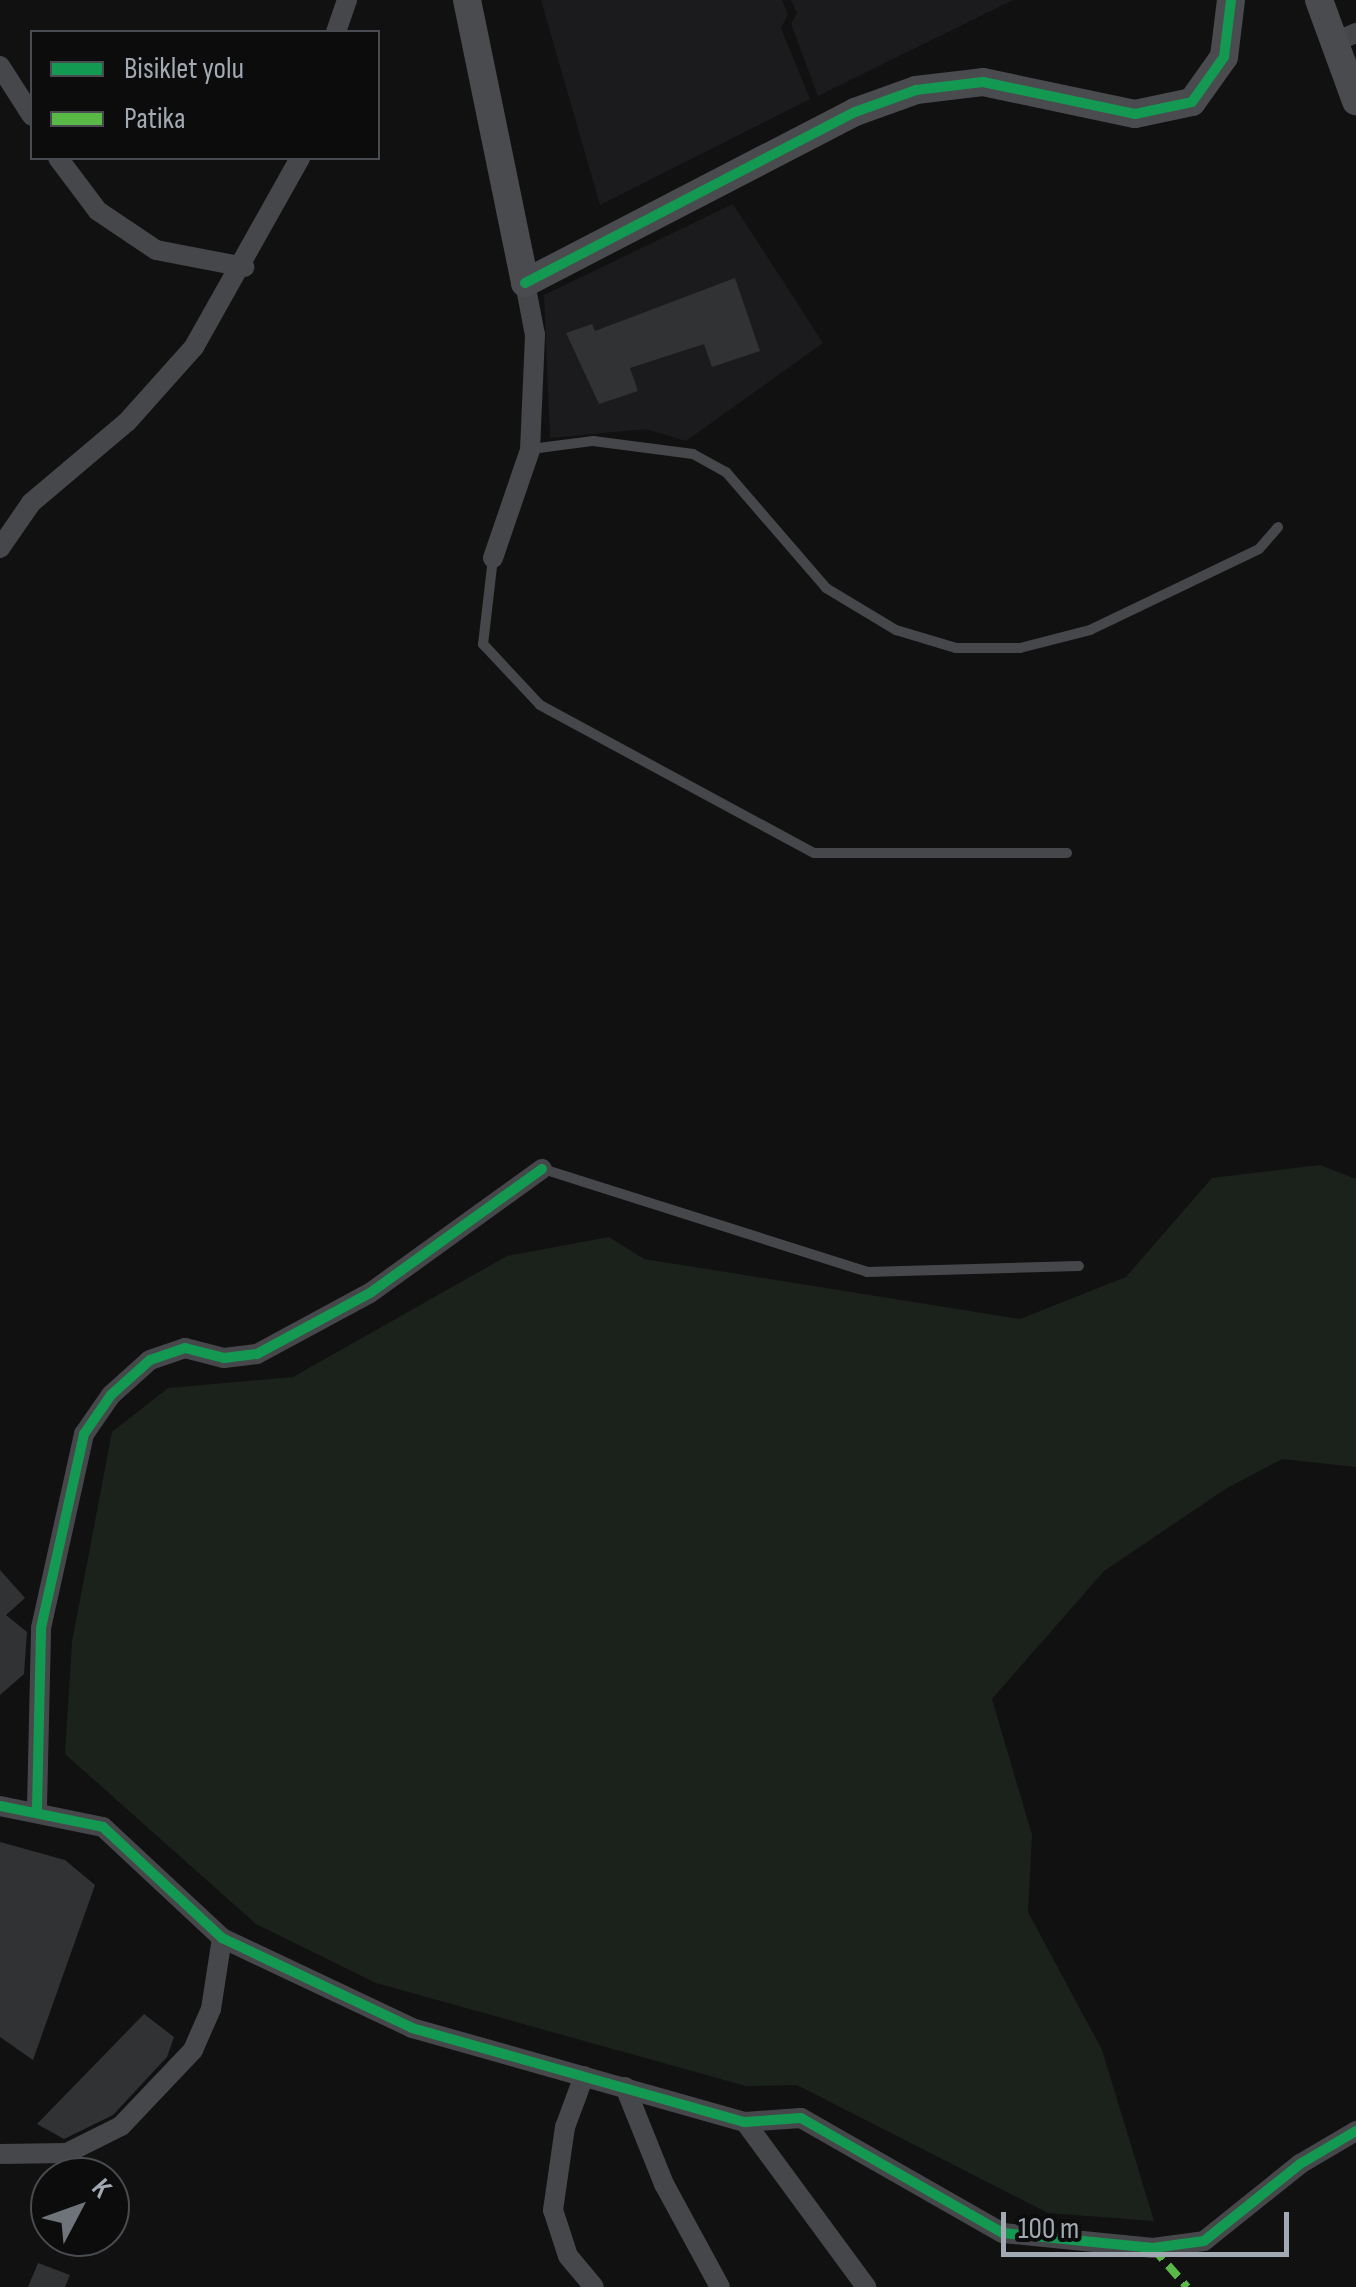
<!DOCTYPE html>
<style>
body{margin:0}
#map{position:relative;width:1356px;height:2287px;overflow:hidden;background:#111;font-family:"Sofia Sans Condensed",sans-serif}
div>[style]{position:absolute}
.built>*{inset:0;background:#1b1b1d}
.green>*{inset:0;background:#1b221b}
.building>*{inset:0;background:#313233}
.lane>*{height:10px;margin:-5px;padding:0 5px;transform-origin:5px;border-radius:5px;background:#46474a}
.street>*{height:20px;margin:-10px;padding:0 10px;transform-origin:10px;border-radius:10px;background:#46474a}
.secondary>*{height:28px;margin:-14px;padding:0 14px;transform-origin:14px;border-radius:14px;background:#4a4b4e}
.quiet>*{height:8px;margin-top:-4px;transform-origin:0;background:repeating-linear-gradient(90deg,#58b947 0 15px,transparent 0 23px)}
.cycleway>*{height:10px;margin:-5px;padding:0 5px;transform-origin:5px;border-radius:5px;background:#139951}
span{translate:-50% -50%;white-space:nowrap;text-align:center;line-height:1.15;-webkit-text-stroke:9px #0c0c0d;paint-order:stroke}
.legend{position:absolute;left:30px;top:30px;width:350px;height:130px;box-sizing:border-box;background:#0c0c0d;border:2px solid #484b4f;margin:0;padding:12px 18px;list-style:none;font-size:30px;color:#a2a9b3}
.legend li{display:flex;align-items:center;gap:20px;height:50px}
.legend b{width:50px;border:2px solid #484b4f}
.north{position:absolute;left:30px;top:2157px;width:100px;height:100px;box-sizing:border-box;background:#0c0c0d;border:2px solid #484b4f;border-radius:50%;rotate:49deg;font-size:28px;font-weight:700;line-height:40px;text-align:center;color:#a2a9b3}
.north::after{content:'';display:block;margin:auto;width:35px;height:45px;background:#6f747a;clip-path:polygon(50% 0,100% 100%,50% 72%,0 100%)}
.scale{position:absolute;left:1001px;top:2212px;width:288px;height:45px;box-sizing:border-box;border:5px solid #a2a9b3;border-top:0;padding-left:12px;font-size:30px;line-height:35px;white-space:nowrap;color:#a2a9b3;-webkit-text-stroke:8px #0c0c0d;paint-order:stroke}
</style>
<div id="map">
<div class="built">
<i style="clip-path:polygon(541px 0,782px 0,788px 14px,781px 28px,810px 99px,600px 205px)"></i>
<i style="clip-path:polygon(791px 0,1013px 0,818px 96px,791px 24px,797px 13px)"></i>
<i style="clip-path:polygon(733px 204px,823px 343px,686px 441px,646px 429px,550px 438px,544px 295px)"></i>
</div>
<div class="green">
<i style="clip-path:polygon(1320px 1165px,1356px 1179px,1356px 1467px,1282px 1459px,1227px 1488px,1104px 1571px,992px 1699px,1032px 1835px,1028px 1912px,1102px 2050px,1154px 2221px,1048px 2213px,797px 2085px,746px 2086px,376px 1983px,256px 1924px,65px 1754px,72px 1642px,112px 1432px,168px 1388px,293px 1377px,507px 1256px,609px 1237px,644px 1259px,1020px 1319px,1126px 1277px,1212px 1178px)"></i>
</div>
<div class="building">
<i style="clip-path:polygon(735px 278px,760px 351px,712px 367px,704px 344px,630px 368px,638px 391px,599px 404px,566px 333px,592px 324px,595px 331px)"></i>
<i style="clip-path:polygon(0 1570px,25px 1598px,6px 1615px,27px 1632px,24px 1674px,0 1695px)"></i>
<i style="clip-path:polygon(0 1842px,65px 1860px,95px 1885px,33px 2060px,0 2037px)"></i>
<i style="clip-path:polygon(144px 2014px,174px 2037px,167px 2057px,113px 2115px,64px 2139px,37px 2124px)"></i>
<i style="clip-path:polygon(38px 2263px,70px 2275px,65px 2287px,28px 2287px)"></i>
</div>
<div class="lane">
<i style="left:531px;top:449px;width:63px;rotate:-7.4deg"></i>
<i style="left:593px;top:441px;width:101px;rotate:7.4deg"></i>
<i style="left:693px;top:454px;width:38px;rotate:29deg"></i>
<i style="left:726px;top:472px;width:153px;rotate:49.2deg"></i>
<i style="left:826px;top:588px;width:82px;rotate:31deg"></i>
<i style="left:896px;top:630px;width:63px;rotate:16.7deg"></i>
<i style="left:956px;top:648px;width:64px"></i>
<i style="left:1020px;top:648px;width:72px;rotate:-14.4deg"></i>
<i style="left:1090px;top:630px;width:187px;rotate:-25.6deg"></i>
<i style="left:1259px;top:549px;width:29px;rotate:-49deg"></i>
<i style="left:493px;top:558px;width:87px;rotate:96.6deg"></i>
<i style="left:483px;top:644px;width:83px;rotate:46.9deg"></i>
<i style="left:540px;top:705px;width:311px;rotate:28.4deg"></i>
<i style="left:814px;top:853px;width:253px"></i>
<i style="left:543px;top:1169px;width:340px;rotate:17.6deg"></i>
<i style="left:867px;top:1272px;width:212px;rotate:-1.6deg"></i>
</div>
<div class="street">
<i style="left:336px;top:32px;width:34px;rotate:-71deg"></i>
<i style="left:1331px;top:44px;width:27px;rotate:-24deg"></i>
<i style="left:0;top:66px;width:59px;rotate:57.4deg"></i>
<i style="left:58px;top:158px;width:66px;rotate:53deg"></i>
<i style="left:98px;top:211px;width:70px;rotate:33.9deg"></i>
<i style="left:156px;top:250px;width:90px;rotate:10.9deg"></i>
<i style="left:0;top:548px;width:55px;rotate:-55.4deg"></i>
<i style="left:31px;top:503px;width:126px;rotate:-40.2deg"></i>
<i style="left:127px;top:422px;width:101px;rotate:-48.2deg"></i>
<i style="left:194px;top:347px;width:217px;rotate:-60.7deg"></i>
<i style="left:493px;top:558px;width:114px;rotate:-71.1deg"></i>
<i style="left:530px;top:450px;width:115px;rotate:-87.5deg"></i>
<i style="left:535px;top:335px;width:53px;rotate:-100.9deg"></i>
<i style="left:0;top:1806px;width:105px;rotate:11.5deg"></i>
<i style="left:103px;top:1827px;width:163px;rotate:43deg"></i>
<i style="left:222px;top:1938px;width:210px;rotate:25.3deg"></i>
<i style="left:412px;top:2028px;width:346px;rotate:15.8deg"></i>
<i style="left:745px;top:2122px;width:56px;rotate:-4.1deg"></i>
<i style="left:801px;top:2118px;width:232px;rotate:29.7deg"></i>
<i style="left:1003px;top:2233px;width:151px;rotate:5.7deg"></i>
<i style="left:1153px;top:2248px;width:51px;rotate:-7.8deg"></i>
<i style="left:1204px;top:2241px;width:123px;rotate:-38.7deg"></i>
<i style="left:1300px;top:2164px;width:65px;rotate:-30.5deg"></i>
<i style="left:37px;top:1808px;width:180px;rotate:-88.7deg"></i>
<i style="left:41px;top:1628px;width:199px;rotate:-77.5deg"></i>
<i style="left:84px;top:1434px;width:47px;rotate:-55.3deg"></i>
<i style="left:111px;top:1395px;width:52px;rotate:-41.9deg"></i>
<i style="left:150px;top:1360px;width:37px;rotate:-19deg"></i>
<i style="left:185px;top:1348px;width:40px;rotate:14.4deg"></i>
<i style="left:224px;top:1358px;width:33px;rotate:-7deg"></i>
<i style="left:257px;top:1354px;width:128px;rotate:-28.4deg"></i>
<i style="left:370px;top:1293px;width:212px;rotate:-35.8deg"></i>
<i style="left:584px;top:2076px;width:54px;rotate:110.4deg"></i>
<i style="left:565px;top:2127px;width:84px;rotate:98.2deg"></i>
<i style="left:553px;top:2210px;width:48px;rotate:71.9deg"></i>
<i style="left:568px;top:2256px;width:40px;rotate:50deg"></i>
<i style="left:625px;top:2087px;width:105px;rotate:68.1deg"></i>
<i style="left:664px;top:2184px;width:117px;rotate:61.5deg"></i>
<i style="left:745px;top:2122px;width:205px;rotate:53.7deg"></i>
<i style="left:0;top:2154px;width:67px;rotate:-0.9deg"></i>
<i style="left:67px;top:2153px;width:60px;rotate:-26.6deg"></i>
<i style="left:121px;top:2126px;width:105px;rotate:-46.5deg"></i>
<i style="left:193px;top:2050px;width:45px;rotate:-66.3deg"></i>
<i style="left:211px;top:2009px;width:72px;rotate:-81.2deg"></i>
</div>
<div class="secondary">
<i style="left:467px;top:0;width:289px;rotate:78.4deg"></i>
<i style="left:525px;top:283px;width:372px;rotate:-27.4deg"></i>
<i style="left:855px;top:112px;width:65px;rotate:-19.8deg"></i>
<i style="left:916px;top:90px;width:67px;rotate:-6.8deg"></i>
<i style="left:983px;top:82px;width:155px;rotate:11.9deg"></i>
<i style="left:1135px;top:114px;width:58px;rotate:-11.9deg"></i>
<i style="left:1192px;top:102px;width:55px;rotate:-54.6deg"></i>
<i style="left:1224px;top:57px;width:57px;rotate:-83deg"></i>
<i style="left:1319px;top:0;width:108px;rotate:69.9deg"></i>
</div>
<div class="quiet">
<i style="left:1153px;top:2248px;width:52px;rotate:48.9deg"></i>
</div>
<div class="cycleway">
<i style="left:525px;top:283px;width:372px;rotate:-27.4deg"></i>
<i style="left:855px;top:112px;width:65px;rotate:-19.8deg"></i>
<i style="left:916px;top:90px;width:67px;rotate:-6.8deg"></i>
<i style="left:983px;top:82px;width:155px;rotate:11.9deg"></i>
<i style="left:1135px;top:114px;width:58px;rotate:-11.9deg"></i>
<i style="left:1192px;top:102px;width:55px;rotate:-54.6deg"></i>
<i style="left:1224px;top:57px;width:57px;rotate:-83deg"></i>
<i style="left:0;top:1806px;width:105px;rotate:11.5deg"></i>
<i style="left:103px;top:1827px;width:163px;rotate:43deg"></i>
<i style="left:222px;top:1938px;width:210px;rotate:25.3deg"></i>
<i style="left:412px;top:2028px;width:346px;rotate:15.8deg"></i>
<i style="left:745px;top:2122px;width:56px;rotate:-4.1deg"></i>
<i style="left:801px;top:2118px;width:232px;rotate:29.7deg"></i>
<i style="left:1003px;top:2233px;width:151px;rotate:5.7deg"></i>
<i style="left:1153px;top:2248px;width:51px;rotate:-7.8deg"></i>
<i style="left:1204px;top:2241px;width:123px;rotate:-38.7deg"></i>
<i style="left:1300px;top:2164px;width:65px;rotate:-30.5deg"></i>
<i style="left:37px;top:1808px;width:180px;rotate:-88.7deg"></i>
<i style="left:41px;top:1628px;width:199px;rotate:-77.5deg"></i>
<i style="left:84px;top:1434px;width:47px;rotate:-55.3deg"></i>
<i style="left:111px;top:1395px;width:52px;rotate:-41.9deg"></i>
<i style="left:150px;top:1360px;width:37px;rotate:-19deg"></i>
<i style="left:185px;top:1348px;width:40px;rotate:14.4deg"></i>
<i style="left:224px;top:1358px;width:33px;rotate:-7deg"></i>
<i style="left:257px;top:1354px;width:128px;rotate:-28.4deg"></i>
<i style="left:370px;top:1293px;width:212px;rotate:-35.8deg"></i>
</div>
<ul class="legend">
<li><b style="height:12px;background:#139951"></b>Bisiklet yolu</li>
<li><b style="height:12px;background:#58b947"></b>Patika</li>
</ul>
<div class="north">K</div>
<div class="scale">100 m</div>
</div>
